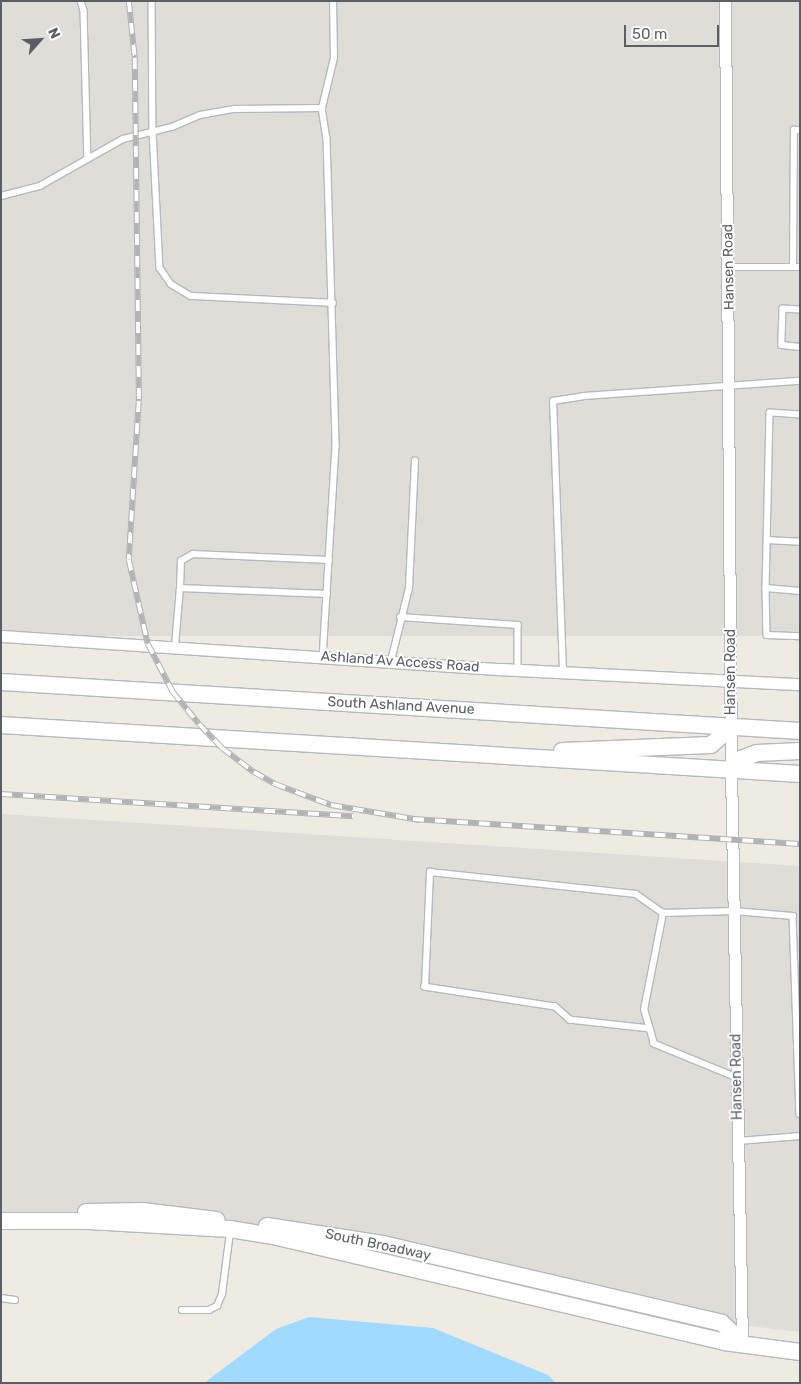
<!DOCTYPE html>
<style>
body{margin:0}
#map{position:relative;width:801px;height:1384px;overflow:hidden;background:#eeebe3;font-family:Rubik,sans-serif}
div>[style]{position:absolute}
.industrial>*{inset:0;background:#dfddd7;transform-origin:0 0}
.water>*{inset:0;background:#a1daff}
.roads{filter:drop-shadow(1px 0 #b5b9bd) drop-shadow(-1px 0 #b5b9bd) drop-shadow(0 1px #b5b9bd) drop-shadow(0 -1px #b5b9bd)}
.lane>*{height:5.5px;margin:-2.75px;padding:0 2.75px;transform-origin:2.75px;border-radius:2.75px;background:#fff}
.street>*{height:11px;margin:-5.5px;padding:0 5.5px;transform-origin:5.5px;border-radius:5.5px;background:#fff}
.secondary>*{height:16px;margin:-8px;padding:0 8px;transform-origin:8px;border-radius:8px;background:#fff}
.rail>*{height:5.5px;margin-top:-2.75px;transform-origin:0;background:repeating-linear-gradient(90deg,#fff 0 11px,#b2b3b4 0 22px);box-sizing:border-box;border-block:1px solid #b2b3b4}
span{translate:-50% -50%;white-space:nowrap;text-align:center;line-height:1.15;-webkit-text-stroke:4px #fff;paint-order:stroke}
.street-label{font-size:14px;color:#5b5f64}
.frame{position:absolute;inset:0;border:2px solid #5b5f64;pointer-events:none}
.north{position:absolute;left:15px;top:15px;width:50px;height:50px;-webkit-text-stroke:4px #fff;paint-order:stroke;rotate:64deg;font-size:14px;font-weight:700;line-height:20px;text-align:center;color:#5b5f64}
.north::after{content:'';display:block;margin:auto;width:18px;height:22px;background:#5b5f64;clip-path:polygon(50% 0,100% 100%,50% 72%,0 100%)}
.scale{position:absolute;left:624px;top:25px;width:95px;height:22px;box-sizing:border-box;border:2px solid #5b5f64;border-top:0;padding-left:6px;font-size:15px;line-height:18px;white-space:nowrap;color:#5b5f64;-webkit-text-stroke:4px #fff;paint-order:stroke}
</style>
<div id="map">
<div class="industrial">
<i style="left:1px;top:1px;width:799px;height:635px"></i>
<i style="clip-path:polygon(1px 814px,800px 866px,800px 1332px,722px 1323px,383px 1244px,93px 1212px,1px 1212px)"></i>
</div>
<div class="water">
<i style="clip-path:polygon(309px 1317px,433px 1328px,548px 1375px,556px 1383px,204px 1383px,276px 1329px)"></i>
</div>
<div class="roads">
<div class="lane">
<i style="left:81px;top:1px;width:10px;rotate:73deg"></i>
<i style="left:84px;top:11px;width:148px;rotate:88.5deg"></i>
<i style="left:152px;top:1px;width:130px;rotate:89.6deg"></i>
<i style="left:153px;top:131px;width:137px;rotate:87.1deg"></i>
<i style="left:160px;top:268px;width:19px;rotate:55deg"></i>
<i style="left:171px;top:284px;width:23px;rotate:31deg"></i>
<i style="left:191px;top:296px;width:142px;rotate:2.8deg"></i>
<i style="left:322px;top:108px;width:51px;rotate:-76.5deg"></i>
<i style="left:334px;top:58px;width:57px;rotate:-91deg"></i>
<i style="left:1px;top:196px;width:40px;rotate:-14.4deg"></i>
<i style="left:40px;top:186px;width:95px;rotate:-29.5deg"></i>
<i style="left:123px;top:139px;width:50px;rotate:-13.8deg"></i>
<i style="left:172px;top:127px;width:30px;rotate:-23deg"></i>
<i style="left:200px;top:115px;width:36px;rotate:-10deg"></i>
<i style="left:235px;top:109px;width:87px;rotate:-0.7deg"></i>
<i style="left:322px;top:108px;width:30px;rotate:81deg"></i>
<i style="left:327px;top:138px;width:308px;rotate:88.3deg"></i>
<i style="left:336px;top:446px;width:210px;rotate:93.5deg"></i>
<i style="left:730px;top:267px;width:70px"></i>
<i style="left:793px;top:267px;width:137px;rotate:-89.6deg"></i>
<i style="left:794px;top:130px;width:6px"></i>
<i style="left:800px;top:310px;width:17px;rotate:-177deg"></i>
<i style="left:783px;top:309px;width:36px;rotate:92deg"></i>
<i style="left:782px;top:345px;width:18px;rotate:6deg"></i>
<i style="left:800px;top:415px;width:30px;rotate:-176deg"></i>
<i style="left:770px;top:413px;width:175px;rotate:91.3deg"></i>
<i style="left:766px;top:588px;width:34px;rotate:5deg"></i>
<i style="left:767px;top:540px;width:33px;rotate:3deg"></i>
<i style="left:180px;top:588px;width:27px;rotate:-88deg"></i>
<i style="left:181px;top:561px;width:14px;rotate:-30deg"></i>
<i style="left:193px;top:554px;width:136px;rotate:2.5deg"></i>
<i style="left:766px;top:588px;width:47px;rotate:88.8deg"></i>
<i style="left:767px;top:635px;width:33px;rotate:2deg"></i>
<i style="left:400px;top:617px;width:118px;rotate:3.9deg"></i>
<i style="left:518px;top:625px;width:45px;rotate:90deg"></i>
<i style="left:175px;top:646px;width:58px;rotate:-85.1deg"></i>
<i style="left:180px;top:588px;width:147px;rotate:2.3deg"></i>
<i style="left:391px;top:661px;width:75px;rotate:-76.1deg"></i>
<i style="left:409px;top:588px;width:127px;rotate:-87.3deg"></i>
<i style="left:563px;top:672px;width:271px;rotate:-92.1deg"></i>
<i style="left:553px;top:401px;width:30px;rotate:-9deg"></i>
<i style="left:583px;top:396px;width:218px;rotate:-4deg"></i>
<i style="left:650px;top:1029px;width:81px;rotate:-173.6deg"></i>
<i style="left:570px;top:1020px;width:20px;rotate:-139deg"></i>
<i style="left:555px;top:1007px;width:132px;rotate:-171.3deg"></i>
<i style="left:425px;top:987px;width:115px;rotate:-87.5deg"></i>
<i style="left:430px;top:872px;width:207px;rotate:6.1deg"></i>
<i style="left:636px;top:894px;width:33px;rotate:35deg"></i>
<i style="left:737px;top:1078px;width:90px;rotate:-157.7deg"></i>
<i style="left:654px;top:1044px;width:35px;rotate:-106deg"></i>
<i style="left:644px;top:1010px;width:99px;rotate:-78.9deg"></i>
<i style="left:663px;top:913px;width:71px;rotate:-1.6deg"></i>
<i style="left:734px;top:911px;width:59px;rotate:4.8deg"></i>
<i style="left:793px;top:916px;width:198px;rotate:88deg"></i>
<i style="left:738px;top:1141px;width:62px;rotate:-4.6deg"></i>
<i style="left:1px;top:1298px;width:14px;rotate:8deg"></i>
<i style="left:182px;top:1310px;width:27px"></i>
<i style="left:209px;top:1310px;width:9px;rotate:-27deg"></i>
<i style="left:217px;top:1306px;width:13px;rotate:-67deg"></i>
<i style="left:222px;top:1294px;width:63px;rotate:-82.6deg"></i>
</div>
<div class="street">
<i style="left:725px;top:1px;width:769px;rotate:89.55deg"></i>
<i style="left:731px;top:770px;width:572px;rotate:88.9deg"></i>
<i style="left:1px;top:636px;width:499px;rotate:3.8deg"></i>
<i style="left:499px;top:669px;width:301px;rotate:2.9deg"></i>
</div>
<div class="secondary">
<i style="left:1px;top:682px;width:801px;rotate:3.51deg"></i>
<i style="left:1px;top:725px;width:801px;rotate:3.51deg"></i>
<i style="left:562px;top:751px;width:149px;rotate:-2.3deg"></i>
<i style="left:711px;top:745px;width:27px;rotate:-42deg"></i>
<i style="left:731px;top:770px;width:15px;rotate:-48deg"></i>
<i style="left:741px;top:759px;width:17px;rotate:-21deg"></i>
<i style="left:757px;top:753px;width:43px;rotate:-2.7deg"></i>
<i style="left:86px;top:1212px;width:56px;rotate:-1deg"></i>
<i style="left:142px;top:1211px;width:75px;rotate:6.9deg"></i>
<i style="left:1px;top:1221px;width:87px"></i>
<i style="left:88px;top:1221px;width:142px;rotate:3.2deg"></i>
<i style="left:230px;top:1229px;width:44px;rotate:9.2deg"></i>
<i style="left:273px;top:1236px;width:463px;rotate:13.2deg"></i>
<i style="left:724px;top:1342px;width:77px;rotate:7.5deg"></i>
<i style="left:267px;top:1226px;width:117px;rotate:8.8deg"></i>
<i style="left:383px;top:1244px;width:348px;rotate:13.1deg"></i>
<i style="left:722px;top:1323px;width:28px;rotate:44deg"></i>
</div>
</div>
<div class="rail">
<i style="left:129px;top:1px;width:57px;rotate:84deg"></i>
<i style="left:135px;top:58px;width:343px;rotate:89.3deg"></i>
<i style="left:139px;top:401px;width:159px;rotate:93.6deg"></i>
<i style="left:129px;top:560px;width:86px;rotate:77.3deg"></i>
<i style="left:148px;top:644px;width:54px;rotate:62.5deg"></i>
<i style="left:173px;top:692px;width:41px;rotate:50.9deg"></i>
<i style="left:199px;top:724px;width:33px;rotate:46deg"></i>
<i style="left:222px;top:748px;width:40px;rotate:37deg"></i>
<i style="left:254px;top:772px;width:24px;rotate:30deg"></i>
<i style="left:275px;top:784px;width:60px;rotate:20.6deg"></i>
<i style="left:331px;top:805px;width:90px;rotate:9.6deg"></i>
<i style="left:1px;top:794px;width:353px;rotate:3.6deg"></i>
<i style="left:413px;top:819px;width:388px;rotate:3.7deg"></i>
</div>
<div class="street-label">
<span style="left:729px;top:267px;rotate:-91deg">Hansen Road</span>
<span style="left:400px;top:662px;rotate:4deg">Ashland Av Access Road</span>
<span style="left:731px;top:672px;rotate:-90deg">Hansen Road</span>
<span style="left:401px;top:706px;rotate:3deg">South Ashland Avenue</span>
<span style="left:737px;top:1077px;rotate:-91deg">Hansen Road</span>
<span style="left:378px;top:1245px;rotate:12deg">South Broadway</span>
</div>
<div class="frame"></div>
<div class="north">N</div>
<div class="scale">50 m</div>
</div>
